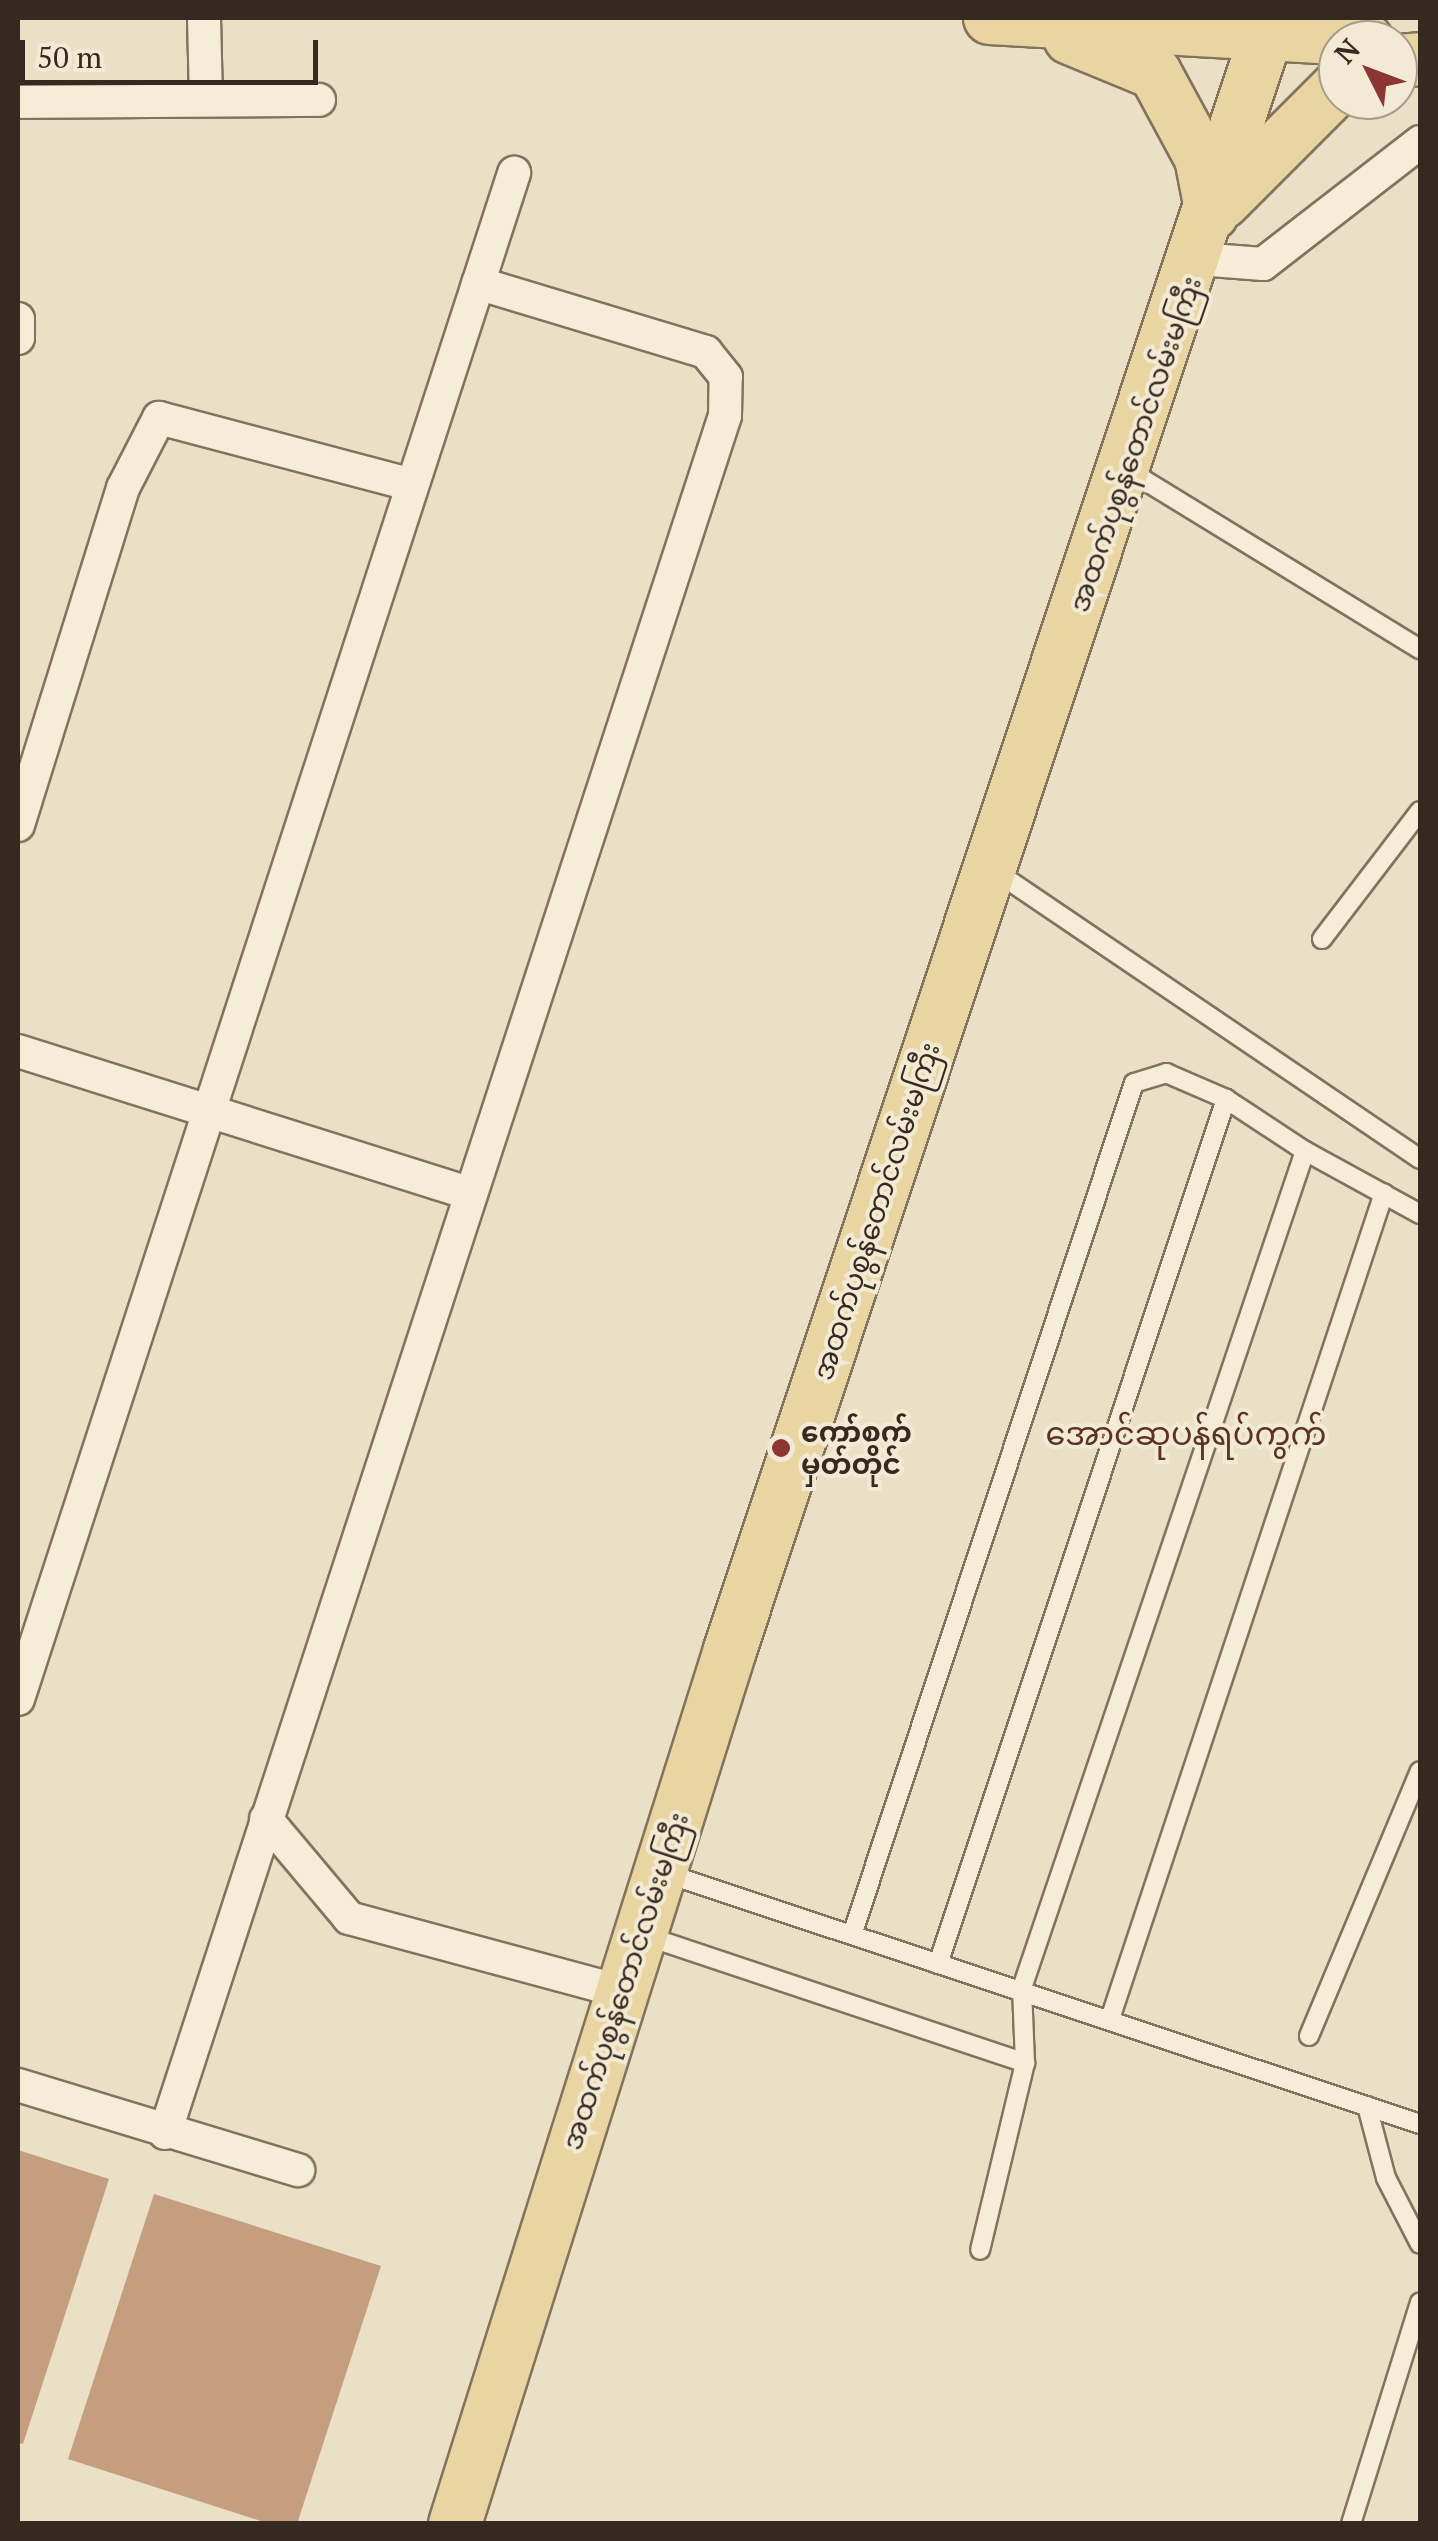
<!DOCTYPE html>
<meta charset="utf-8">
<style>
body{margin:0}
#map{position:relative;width:1438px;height:2541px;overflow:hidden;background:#eae0c6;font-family:"PT Serif","Noto Sans Myanmar",serif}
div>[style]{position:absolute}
.building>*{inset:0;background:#c49e7f}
.roads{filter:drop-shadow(2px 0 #83725d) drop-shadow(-2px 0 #83725d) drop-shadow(0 2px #83725d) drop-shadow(0 -2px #83725d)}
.service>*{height:18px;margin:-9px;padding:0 9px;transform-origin:9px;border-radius:9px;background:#f5edd8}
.minor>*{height:32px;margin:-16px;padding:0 16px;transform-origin:16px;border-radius:16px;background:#f5edd8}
.primary>*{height:52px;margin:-26px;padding:0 26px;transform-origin:26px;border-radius:26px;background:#e9d5a1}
.dots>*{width:28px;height:28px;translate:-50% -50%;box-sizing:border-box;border:5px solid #f2ead4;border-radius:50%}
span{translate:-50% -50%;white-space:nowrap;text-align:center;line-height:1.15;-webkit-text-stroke:8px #f2ead4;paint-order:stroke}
.street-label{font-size:28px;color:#352a20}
.poi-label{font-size:28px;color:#352a20;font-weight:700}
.left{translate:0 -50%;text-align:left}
.quarter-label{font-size:32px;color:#5d3123}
.frame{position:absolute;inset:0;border:20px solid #352a20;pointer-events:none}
.north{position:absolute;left:1318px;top:20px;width:100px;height:100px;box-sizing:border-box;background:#f2ead4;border:2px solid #a69d8c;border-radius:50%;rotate:312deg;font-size:28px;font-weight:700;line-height:40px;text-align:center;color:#352a20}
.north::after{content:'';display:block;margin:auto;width:35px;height:45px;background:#8c3533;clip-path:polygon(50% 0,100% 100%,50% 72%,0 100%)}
.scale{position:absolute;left:20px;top:40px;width:298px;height:45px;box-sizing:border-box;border:5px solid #352a20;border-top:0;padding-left:12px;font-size:30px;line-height:35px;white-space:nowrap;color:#352a20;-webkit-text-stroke:8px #f2ead4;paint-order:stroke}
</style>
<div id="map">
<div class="building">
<i style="clip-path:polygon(18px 2150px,109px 2179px,23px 2444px,18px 2443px)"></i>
<i style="clip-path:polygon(154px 2194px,381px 2266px,297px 2524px,270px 2524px,68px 2459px)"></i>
</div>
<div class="roads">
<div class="service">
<i style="left:1126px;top:469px;width:345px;rotate:31.5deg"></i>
<i style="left:995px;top:871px;width:513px;rotate:34.12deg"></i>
<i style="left:1322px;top:939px;width:161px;rotate:-52.6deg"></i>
<i style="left:1305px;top:1151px;width:131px;rotate:28.7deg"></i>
<i style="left:665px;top:1873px;width:796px;rotate:18.39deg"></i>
<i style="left:852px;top:1935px;width:897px;rotate:-71.69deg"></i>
<i style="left:1134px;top:1083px;width:34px;rotate:-17deg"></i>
<i style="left:1166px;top:1073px;width:65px;rotate:23.4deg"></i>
<i style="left:646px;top:1936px;width:400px;rotate:18.5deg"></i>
<i style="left:938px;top:1964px;width:912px;rotate:-71.58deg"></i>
<i style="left:1226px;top:1099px;width:95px;rotate:33.4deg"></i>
<i style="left:1305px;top:1151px;width:884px;rotate:108.68deg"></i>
<i style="left:1022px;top:1988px;width:75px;rotate:87.7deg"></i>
<i style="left:1025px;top:2063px;width:192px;rotate:103.5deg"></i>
<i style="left:1110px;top:2019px;width:870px;rotate:-71.65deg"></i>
<i style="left:1309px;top:2036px;width:287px;rotate:-67.3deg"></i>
<i style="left:1367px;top:2106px;width:74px;rotate:75.2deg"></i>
<i style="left:1386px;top:2178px;width:74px;rotate:62.7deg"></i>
<i style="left:1351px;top:2524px;width:232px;rotate:-72.7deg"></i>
</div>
<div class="minor">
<i style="left:204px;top:18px;width:82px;rotate:88.6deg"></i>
<i style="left:18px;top:102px;width:301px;rotate:-0.4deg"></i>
<i style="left:1198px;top:259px;width:65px;rotate:4.4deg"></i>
<i style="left:1263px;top:264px;width:199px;rotate:-37.8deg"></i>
<i style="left:18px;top:319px;width:19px;rotate:90deg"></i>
<i style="left:18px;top:825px;width:353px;rotate:-72.7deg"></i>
<i style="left:123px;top:488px;width:79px;rotate:-62.8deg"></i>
<i style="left:159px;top:418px;width:258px;rotate:14.8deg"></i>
<i style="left:18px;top:1051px;width:473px;rotate:17.5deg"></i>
<i style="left:18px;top:1699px;width:1605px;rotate:-71.99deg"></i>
<i style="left:266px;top:1819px;width:129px;rotate:50deg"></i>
<i style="left:349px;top:1918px;width:281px;rotate:15.1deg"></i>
<i style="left:18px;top:2085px;width:293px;rotate:16.9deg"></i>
<i style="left:165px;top:2133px;width:1806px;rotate:-71.94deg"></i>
<i style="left:725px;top:416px;width:39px;rotate:-89deg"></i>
<i style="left:726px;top:377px;width:32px;rotate:-129deg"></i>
<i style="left:706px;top:352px;width:238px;rotate:-163.2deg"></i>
</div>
<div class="primary">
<i style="left:990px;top:18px;width:377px;rotate:3.3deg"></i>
<i style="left:1070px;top:38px;width:92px;rotate:22.4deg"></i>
<i style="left:1155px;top:73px;width:97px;rotate:61.6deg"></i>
<i style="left:1201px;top:158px;width:57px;rotate:78.9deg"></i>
<i style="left:1398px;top:61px;width:22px;rotate:-5deg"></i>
<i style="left:1223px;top:202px;width:163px;rotate:-45deg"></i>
<i style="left:455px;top:2524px;width:916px;rotate:-72.53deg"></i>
<i style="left:730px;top:1650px;width:1720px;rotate:-71.63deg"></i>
</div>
</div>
<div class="dots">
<i style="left:781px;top:1448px;background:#8c3533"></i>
</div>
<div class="street-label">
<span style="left:1135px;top:444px;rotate:-71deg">အထက်ပုစွန်တောင်လမ်းမကြီး</span>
<span style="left:876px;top:1211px;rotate:-72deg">အထက်ပုစွန်တောင်လမ်းမကြီး</span>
<span style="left:625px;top:1981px;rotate:-72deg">အထက်ပုစွန်တောင်လမ်းမကြီး</span>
</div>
<div class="poi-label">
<span class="left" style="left:801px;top:1448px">ကော်စက်<br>မှတ်တိုင်</span>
</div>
<div class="quarter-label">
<span style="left:1186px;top:1433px">အောင်ဆုပန်ရပ်ကွက်</span>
</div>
<div class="frame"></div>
<div class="north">N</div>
<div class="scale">50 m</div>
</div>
